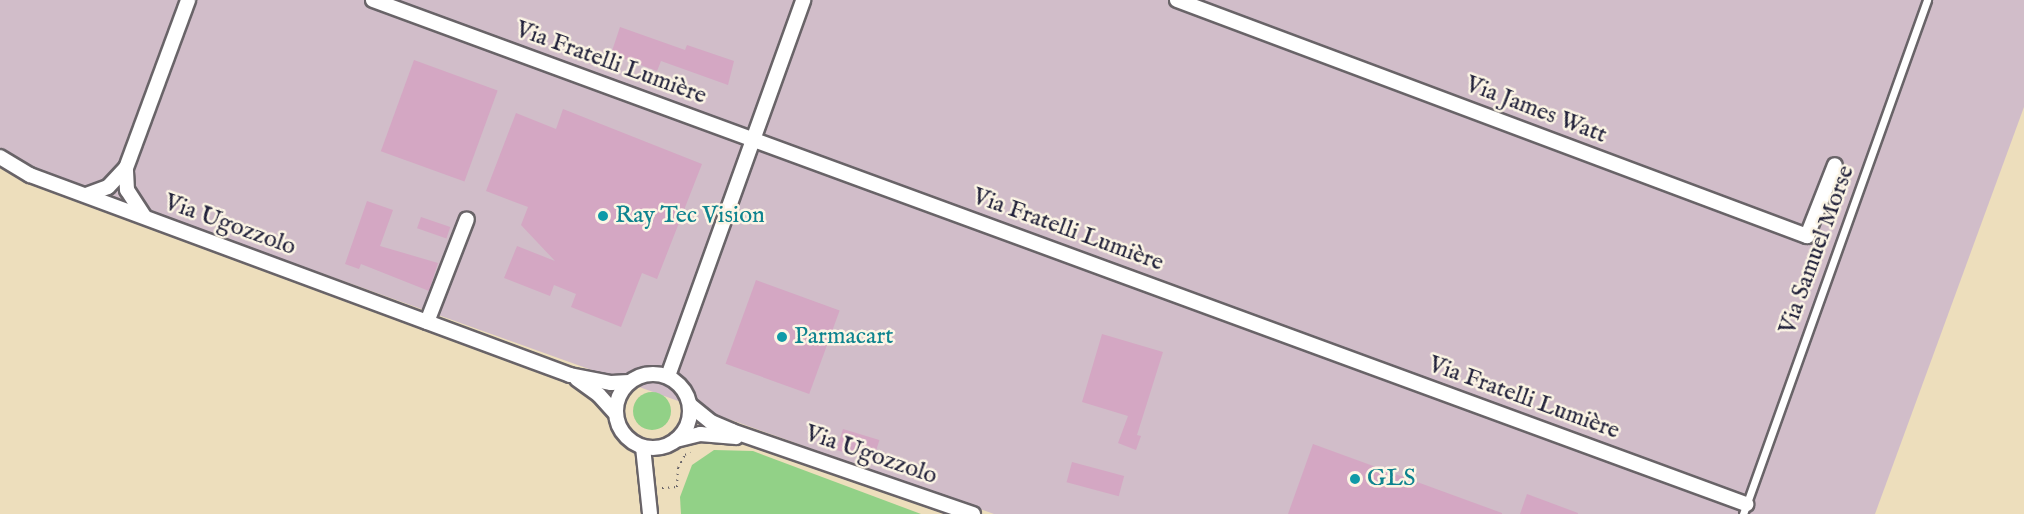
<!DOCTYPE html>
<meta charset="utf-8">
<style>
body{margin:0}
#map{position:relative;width:2024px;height:514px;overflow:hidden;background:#eddebc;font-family:"IM FELL English",serif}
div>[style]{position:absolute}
.industrial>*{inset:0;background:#d1bdc9}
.green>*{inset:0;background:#92d187}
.round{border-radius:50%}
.building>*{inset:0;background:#d4a7c3;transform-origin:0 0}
.path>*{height:2px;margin-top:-1px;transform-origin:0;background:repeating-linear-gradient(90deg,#696468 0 1.5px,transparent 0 6px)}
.roads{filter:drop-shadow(2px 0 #696468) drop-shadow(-2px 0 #696468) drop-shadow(0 2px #696468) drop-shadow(0 -2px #696468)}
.service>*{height:7px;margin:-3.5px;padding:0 3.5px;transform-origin:3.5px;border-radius:3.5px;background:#fff}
.minor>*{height:14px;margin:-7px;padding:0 7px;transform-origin:7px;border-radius:7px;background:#fff}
.minor>.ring{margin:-7px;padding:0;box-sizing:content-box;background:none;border:14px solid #fff;border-radius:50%}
.dots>*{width:16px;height:16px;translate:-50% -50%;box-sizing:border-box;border:3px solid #fcf5e5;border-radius:50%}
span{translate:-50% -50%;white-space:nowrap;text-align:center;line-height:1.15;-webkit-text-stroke:5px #fcf5e5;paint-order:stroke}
.street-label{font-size:24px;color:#22223b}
.culture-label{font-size:24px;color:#0d838f}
.left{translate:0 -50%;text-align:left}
</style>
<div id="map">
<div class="industrial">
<i style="clip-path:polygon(0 0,2024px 0,2024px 107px,1875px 514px,994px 514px,0 158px)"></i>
</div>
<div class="green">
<i class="round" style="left:633px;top:392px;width:38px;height:38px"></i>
<i style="clip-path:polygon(714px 450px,753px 451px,921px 514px,681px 514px,680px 497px,692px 465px)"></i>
</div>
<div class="building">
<i style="clip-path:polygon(620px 27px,685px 50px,687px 45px,734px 61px,728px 85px,661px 61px,657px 71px,611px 54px)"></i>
<i style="left:414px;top:60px;width:89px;height:97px;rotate:20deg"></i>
<i style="clip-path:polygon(563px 109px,702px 164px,657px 279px,642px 273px,621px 327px,571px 307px,576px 294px,554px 285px,550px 296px,504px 278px,517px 246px,555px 261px,521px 225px,528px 207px,486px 191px,516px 113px,556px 129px)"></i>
<i style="clip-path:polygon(367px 201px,393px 210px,380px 246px,438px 263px,429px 291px,361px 264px,359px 269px,345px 264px)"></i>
<i style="left:421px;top:217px;width:31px;height:12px;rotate:19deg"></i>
<i style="left:756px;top:280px;width:89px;height:89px;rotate:20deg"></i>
<i style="clip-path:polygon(1102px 334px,1163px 352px,1137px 435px,1141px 436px,1136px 450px,1118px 443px,1128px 416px,1082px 402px)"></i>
<i style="left:843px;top:429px;width:38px;height:22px;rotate:17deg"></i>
<i style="clip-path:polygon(1313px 444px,1502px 513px,1502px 514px,1288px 514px)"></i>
<i style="left:1072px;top:462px;width:54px;height:21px;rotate:15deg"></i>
<i style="clip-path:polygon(1527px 494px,1578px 513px,1578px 514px,1520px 514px)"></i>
</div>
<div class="path">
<i style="left:662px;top:488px;width:15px;rotate:-4deg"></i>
<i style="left:677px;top:487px;width:19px;rotate:-87deg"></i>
<i style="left:678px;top:468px;width:15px;rotate:-62deg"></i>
<i style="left:685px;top:455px;width:6px;rotate:-31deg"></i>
</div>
<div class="roads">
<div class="service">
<i style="left:1743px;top:514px;width:546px;rotate:-70.3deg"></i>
</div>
<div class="minor">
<i style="left:373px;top:0;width:1463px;rotate:20.16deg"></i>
<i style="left:1177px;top:0;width:673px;rotate:20.54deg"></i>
<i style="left:1807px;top:236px;width:76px;rotate:-68.5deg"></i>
<i style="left:0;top:157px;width:35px;rotate:31deg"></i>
<i style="left:30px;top:175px;width:576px;rotate:20.32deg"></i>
<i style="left:570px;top:375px;width:42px;rotate:11deg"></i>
<i style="left:611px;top:383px;width:18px;rotate:-3deg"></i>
<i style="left:86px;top:195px;width:23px;rotate:-20deg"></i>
<i style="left:108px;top:187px;width:26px;rotate:-47deg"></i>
<i style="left:144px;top:216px;width:31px;rotate:-123deg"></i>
<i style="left:127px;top:190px;width:22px;rotate:-93deg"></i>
<i style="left:126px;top:168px;width:179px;rotate:-69.7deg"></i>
<i style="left:427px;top:322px;width:110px;rotate:-68.8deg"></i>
<i class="ring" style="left:616px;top:374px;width:60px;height:60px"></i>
<i style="left:668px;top:376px;width:400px;rotate:-70.2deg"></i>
<i style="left:577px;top:379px;width:27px;rotate:36deg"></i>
<i style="left:599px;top:395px;width:25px;rotate:48deg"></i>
<i style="left:690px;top:405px;width:27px;rotate:39deg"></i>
<i style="left:711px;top:422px;width:23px;rotate:23deg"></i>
<i style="left:732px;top:431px;width:255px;rotate:19deg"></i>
<i style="left:676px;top:440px;width:25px;rotate:-14deg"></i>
<i style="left:700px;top:434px;width:36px;rotate:5deg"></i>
<i style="left:643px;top:447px;width:67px;rotate:84deg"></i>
</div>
</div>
<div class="dots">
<i style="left:603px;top:216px;background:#0f9aa8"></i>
<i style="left:782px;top:337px;background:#0f9aa8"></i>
<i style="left:1355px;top:479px;background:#0f9aa8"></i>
</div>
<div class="street-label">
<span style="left:611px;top:63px;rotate:20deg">Via Fratelli Lumière</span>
<span style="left:1536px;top:110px;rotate:21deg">Via James Watt</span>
<span style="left:230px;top:225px;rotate:20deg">Via Ugozzolo</span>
<span style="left:1068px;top:230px;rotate:20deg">Via Fratelli Lumière</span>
<span style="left:1817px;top:250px;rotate:-70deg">Via Samuel Morse</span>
<span style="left:1524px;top:398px;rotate:20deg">Via Fratelli Lumière</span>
<span style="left:871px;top:455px;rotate:19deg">Via Ugozzolo</span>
</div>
<div class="culture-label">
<span class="left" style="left:615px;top:216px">Ray Tec Vision</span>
<span class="left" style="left:794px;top:337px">Parmacart</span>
<span class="left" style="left:1367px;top:479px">GLS</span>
</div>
</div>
